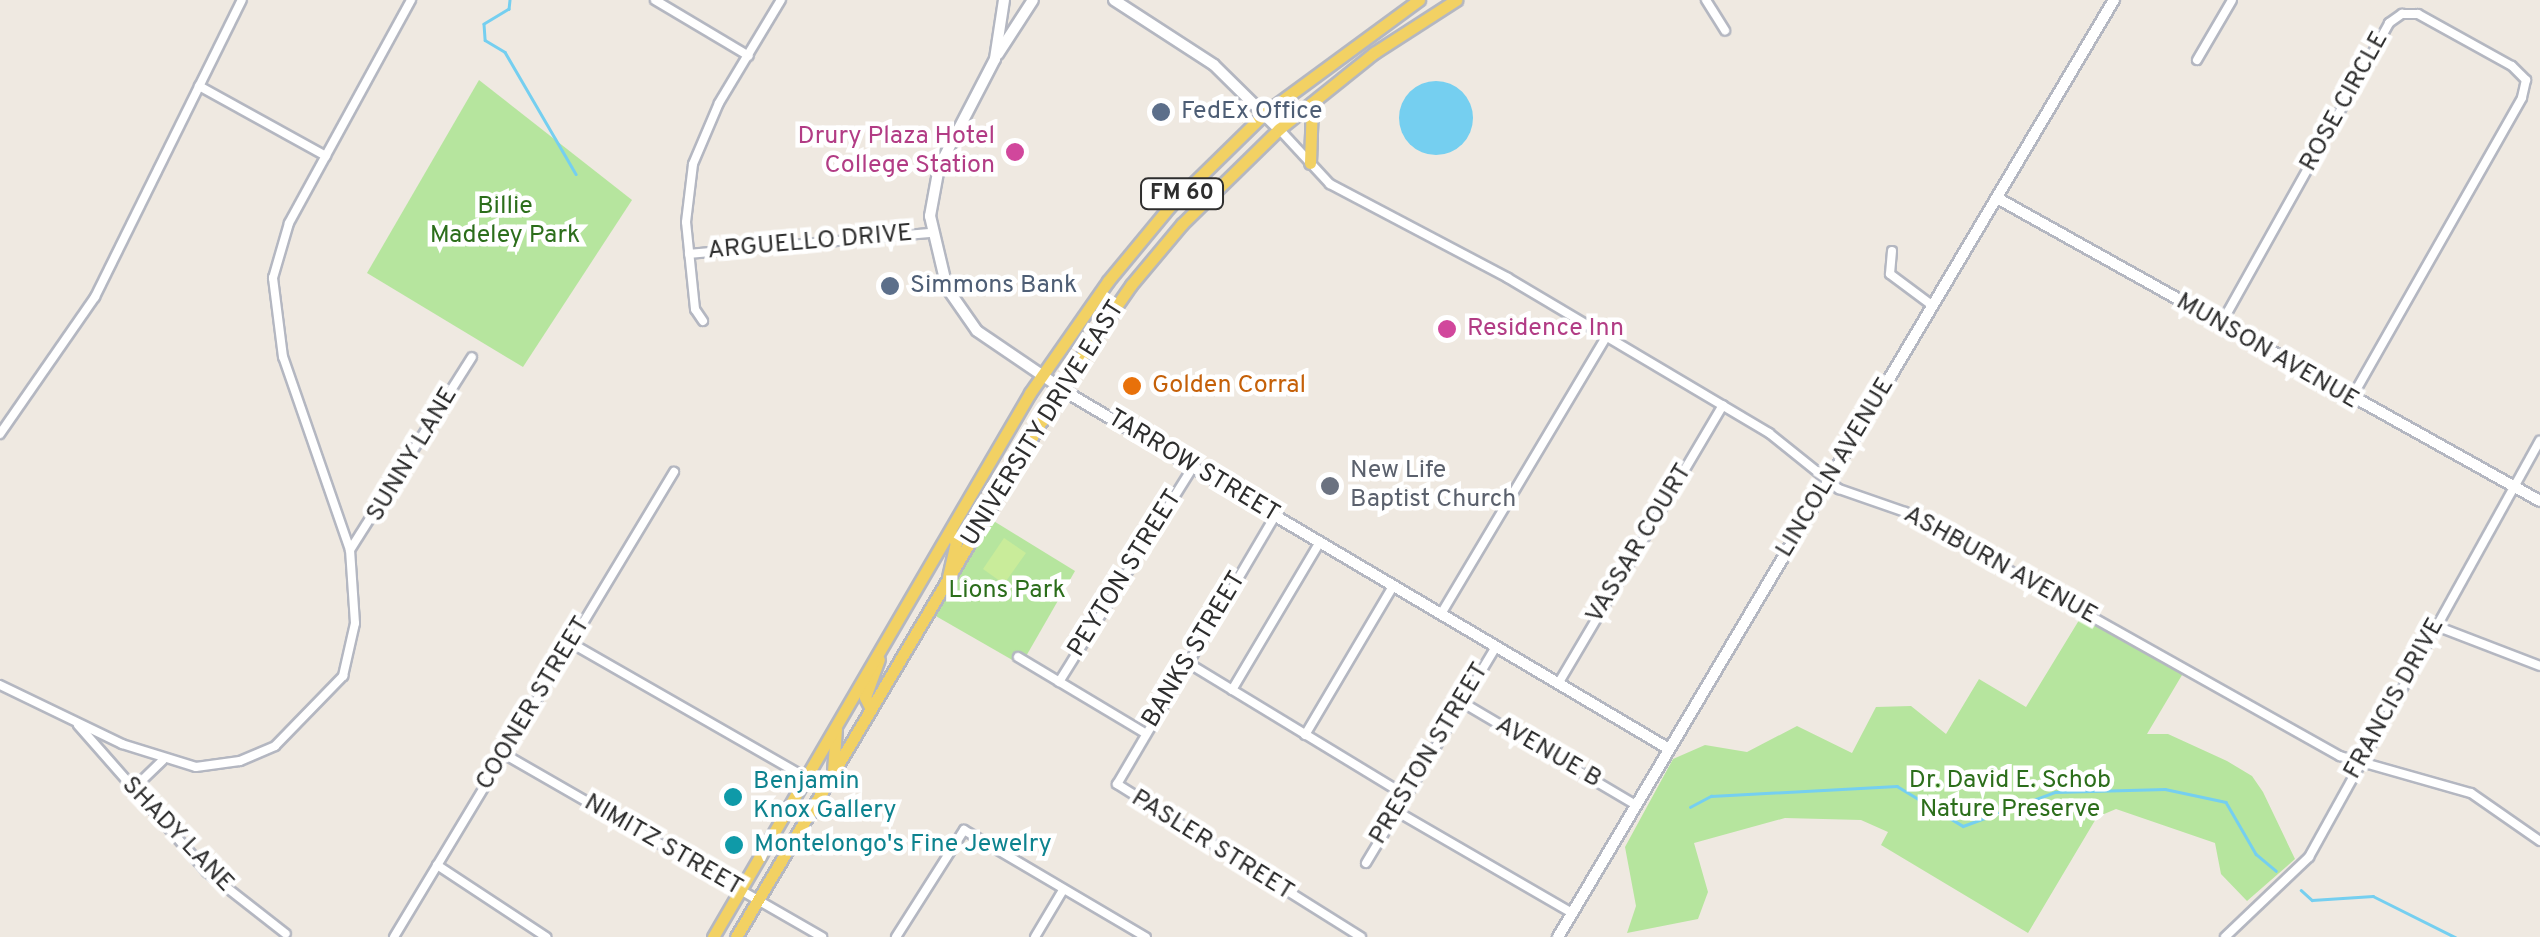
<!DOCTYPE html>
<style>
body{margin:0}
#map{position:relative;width:2540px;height:937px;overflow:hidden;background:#efe9e1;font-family:Overpass,sans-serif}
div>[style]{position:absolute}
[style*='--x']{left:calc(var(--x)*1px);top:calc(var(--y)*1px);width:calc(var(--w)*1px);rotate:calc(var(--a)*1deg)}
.green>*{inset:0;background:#b6e59e}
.pitch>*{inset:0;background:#c9ec9a}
.water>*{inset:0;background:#75cff0}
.round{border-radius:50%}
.stream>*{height:2.5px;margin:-1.25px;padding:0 1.25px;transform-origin:1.25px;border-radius:1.25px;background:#75cff0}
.roads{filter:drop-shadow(2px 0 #b4b7c1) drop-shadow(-2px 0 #b4b7c1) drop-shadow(0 2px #b4b7c1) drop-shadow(0 -2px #b4b7c1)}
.street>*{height:8px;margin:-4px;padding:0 4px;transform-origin:4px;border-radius:4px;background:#fff}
.secondary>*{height:10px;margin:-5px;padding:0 5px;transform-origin:5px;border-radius:5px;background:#fff}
.primary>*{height:11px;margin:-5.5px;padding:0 5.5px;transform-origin:5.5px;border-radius:5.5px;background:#f2d163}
.dots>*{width:28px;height:28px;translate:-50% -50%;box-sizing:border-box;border:5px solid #fff;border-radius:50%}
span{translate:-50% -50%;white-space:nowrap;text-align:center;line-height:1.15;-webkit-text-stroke:9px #fff;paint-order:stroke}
.shield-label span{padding:2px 8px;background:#fff;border:2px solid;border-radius:8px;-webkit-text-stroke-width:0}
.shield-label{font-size:22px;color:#2e2e2e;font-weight:700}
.street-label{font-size:25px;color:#2e2e2e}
.service-label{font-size:25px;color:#4e5e75}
.left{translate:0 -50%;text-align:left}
.hotel-label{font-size:25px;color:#b23c85}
.right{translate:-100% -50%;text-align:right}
.park-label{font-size:25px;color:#2c6e1b}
.food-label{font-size:25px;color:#c56008}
.worship-label{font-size:25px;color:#5b616d}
.culture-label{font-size:25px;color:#0d838f}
</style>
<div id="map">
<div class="green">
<i style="clip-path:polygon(479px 80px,632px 200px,523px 367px,367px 273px)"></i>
<i style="clip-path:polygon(992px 520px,1075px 571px,1021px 665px,934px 615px)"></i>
<i style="clip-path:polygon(2084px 612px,2185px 670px,2147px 734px,2168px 734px,2227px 761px,2252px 776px,2263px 792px,2295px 859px,2247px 901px,2221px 874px,2215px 843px,2116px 809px,2097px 817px,2028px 933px,1881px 845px,1888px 832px,1861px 820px,1785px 818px,1694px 843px,1708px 892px,1698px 919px,1627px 933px,1636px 906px,1625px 847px,1673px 759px,1705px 745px,1747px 752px,1797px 726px,1852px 753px,1876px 707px,1911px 706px,1946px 734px,1979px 679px,2026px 707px)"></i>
</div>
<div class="pitch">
<i style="clip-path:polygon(1004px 538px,1026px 553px,1004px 584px,983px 569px)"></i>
</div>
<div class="water">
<i class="round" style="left:1399px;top:81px;width:74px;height:74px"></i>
</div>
<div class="stream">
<i style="--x:510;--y:0;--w:9;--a:96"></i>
<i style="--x:509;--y:9;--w:29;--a:149"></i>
<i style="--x:484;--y:24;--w:16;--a:86"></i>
<i style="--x:485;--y:40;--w:23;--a:31"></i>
<i style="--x:505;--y:52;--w:141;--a:59.8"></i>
<i style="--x:1690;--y:807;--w:24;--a:-28"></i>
<i style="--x:1711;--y:796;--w:186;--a:-3.1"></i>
<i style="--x:1897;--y:786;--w:77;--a:31.2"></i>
<i style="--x:1963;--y:826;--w:98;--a:-20.3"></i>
<i style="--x:2055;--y:792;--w:110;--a:-1.6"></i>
<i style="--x:2165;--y:789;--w:62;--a:12"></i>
<i style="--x:2226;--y:802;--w:60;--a:60"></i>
<i style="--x:2256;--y:854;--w:26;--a:40"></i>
<i style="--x:2301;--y:890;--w:15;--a:42"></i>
<i style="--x:2312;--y:900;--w:61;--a:-3.8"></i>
<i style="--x:2373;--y:896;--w:92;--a:26.6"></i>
</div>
<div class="roads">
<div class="street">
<i style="--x:655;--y:0;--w:109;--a:30.8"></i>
<i style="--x:1706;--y:0;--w:36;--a:58"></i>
<i style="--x:2197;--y:60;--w:69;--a:-59.7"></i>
<i style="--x:199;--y:86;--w:145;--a:28.9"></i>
<i style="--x:1279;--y:129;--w:75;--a:47.2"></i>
<i style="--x:1330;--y:184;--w:201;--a:27.8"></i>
<i style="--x:1508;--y:278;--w:304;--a:30.7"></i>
<i style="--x:1769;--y:433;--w:90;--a:38.7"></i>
<i style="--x:1839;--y:489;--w:70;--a:19.2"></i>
<i style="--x:1905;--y:512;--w:499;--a:29.3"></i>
<i style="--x:2340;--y:756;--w:136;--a:15.8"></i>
<i style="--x:2471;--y:793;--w:84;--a:34.8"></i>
<i style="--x:1892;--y:251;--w:23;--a:95"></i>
<i style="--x:1890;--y:274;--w:54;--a:36.7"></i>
<i style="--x:689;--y:254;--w:243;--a:-5"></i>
<i style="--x:703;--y:321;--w:14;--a:-124"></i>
<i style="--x:695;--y:309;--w:87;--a:-95.9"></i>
<i style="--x:686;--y:222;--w:58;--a:-83.1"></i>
<i style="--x:693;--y:164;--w:66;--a:-66.9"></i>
<i style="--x:719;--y:103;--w:120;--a:-59"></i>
<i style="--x:2221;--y:324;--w:345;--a:-60.8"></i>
<i style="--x:2389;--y:23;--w:16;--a:-35"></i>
<i style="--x:2402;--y:14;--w:16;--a:0"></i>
<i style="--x:2418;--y:14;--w:107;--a:29"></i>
<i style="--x:2512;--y:66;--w:20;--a:45"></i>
<i style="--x:2526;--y:80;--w:18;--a:103"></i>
<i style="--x:2522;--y:98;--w:348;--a:119.6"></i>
<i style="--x:0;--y:434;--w:167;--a:-55.3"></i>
<i style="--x:95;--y:297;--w:331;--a:-63.7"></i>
<i style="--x:1275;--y:516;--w:311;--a:120.5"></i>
<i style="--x:1117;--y:784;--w:288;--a:32.1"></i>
<i style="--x:350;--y:550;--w:228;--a:-57.7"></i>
<i style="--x:1441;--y:614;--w:322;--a:-59.2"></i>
<i style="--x:2436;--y:626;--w:111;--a:21"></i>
<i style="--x:571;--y:643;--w:272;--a:29.8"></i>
<i style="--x:1018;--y:657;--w:148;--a:30.9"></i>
<i style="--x:1188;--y:663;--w:254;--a:31.3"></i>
<i style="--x:1059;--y:682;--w:253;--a:-58.1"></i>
<i style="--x:1558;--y:684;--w:324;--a:-59.4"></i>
<i style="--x:0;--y:685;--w:136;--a:25.8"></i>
<i style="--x:122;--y:744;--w:77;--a:17.3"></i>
<i style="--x:196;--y:767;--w:44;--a:-7.8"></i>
<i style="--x:240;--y:761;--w:38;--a:-23"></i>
<i style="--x:275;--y:746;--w:98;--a:-45.8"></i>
<i style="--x:343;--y:676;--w:54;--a:-77.2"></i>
<i style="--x:355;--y:623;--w:73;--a:-93.9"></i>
<i style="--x:350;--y:550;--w:204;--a:-109.1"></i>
<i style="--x:283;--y:357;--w:80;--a:-97.2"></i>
<i style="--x:273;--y:278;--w:57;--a:-73.8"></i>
<i style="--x:289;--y:223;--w:254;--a:-61.3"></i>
<i style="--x:1232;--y:690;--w:172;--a:-59.3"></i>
<i style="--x:1460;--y:701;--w:204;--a:30.6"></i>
<i style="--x:78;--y:725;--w:196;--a:48.7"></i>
<i style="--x:207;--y:872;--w:100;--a:38.1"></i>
<i style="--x:1305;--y:735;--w:173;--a:-59.4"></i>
<i style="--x:504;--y:754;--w:367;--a:29.9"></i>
<i style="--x:132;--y:790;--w:43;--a:-44.1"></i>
<i style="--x:1396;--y:811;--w:203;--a:30.1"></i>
<i style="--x:1366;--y:863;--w:252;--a:-59"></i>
<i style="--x:437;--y:865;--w:131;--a:33.4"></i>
<i style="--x:394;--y:937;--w:543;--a:-58.95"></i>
<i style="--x:896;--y:937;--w:127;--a:-57.6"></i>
<i style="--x:964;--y:830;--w:211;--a:30.5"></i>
<i style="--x:1035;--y:937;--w:55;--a:-59.2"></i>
<i style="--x:2225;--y:937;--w:116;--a:-43.6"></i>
<i style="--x:2309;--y:857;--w:476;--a:-61"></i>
</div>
<div class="secondary">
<i style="--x:1004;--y:0;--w:60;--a:98.7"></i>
<i style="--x:995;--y:59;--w:122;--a:117.4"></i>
<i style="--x:939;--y:167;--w:50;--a:100.4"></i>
<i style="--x:930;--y:216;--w:74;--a:76.7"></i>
<i style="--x:947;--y:288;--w:52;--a:55.1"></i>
<i style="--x:977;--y:331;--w:114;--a:34.2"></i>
<i style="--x:1071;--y:395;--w:695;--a:30.62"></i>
<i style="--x:1114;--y:0;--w:119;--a:33"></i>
<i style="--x:1214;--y:65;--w:91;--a:44.6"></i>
<i style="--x:998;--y:54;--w:64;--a:-57.1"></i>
<i style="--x:1997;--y:198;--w:622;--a:29.16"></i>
<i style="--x:1558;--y:937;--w:1090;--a:-59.32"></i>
</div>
<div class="primary">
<i style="--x:1310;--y:163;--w:60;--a:-88.1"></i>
<i style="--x:948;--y:577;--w:35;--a:-77"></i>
<i style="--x:956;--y:543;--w:11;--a:-117"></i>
<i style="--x:871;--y:709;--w:13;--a:-117"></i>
<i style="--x:865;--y:697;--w:40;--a:-69.8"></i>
<i style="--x:833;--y:772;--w:44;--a:-86.1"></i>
<i style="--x:713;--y:937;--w:630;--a:-59.77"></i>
<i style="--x:1030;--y:393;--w:136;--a:-55.1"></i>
<i style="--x:1108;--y:281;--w:97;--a:-50.4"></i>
<i style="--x:1170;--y:206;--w:133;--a:-44.4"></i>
<i style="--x:1265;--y:113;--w:191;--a:-36.3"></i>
<i style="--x:736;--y:937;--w:655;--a:-59.37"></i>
<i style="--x:1070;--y:373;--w:107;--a:-55.3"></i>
<i style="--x:1131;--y:285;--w:80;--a:-50.1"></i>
<i style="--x:1182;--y:224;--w:136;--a:-44.4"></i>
<i style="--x:1279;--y:129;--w:122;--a:-38.7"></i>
<i style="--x:1374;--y:53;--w:98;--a:-32.9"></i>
</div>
</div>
<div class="dots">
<i style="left:1161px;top:112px;background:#5c6f8a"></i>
<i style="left:1015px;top:152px;background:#d1479c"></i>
<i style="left:890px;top:286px;background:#5c6f8a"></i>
<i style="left:1447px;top:329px;background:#d1479c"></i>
<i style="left:1132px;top:386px;background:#e8710a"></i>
<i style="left:1330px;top:486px;background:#6b7280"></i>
<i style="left:733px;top:797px;background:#0f9aa8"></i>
<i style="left:734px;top:845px;background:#0f9aa8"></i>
</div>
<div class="shield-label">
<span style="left:1182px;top:194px">FM 60</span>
</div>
<div class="street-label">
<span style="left:2345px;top:102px;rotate:-61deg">ROSE CIRCLE</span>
<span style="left:810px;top:243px;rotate:-5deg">ARGUELLO DRIVE</span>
<span style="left:2267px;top:352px;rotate:30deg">MUNSON AVENUE</span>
<span style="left:1044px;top:424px;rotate:-58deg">UNIVERSITY DRIVE EAST</span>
<span style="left:413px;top:455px;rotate:-59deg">SUNNY LANE</span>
<span style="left:1193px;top:467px;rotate:31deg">TARROW STREET</span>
<span style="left:1836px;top:468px;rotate:-59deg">LINCOLN AVENUE</span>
<span style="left:1640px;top:544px;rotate:-59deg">VASSAR COURT</span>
<span style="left:2000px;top:566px;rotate:29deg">ASHBURN AVENUE</span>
<span style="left:1126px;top:574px;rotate:-58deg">PEYTON STREET</span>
<span style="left:1195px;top:650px;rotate:-59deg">BANKS STREET</span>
<span style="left:2395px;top:699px;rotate:-61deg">FRANCIS DRIVE</span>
<span style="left:534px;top:704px;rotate:-59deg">COONER STREET</span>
<span style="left:1548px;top:753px;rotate:30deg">AVENUE B</span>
<span style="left:1430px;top:754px;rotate:-59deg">PRESTON STREET</span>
<span style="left:177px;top:835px;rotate:46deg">SHADY LANE</span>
<span style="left:663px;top:846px;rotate:30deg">NIMITZ STREET</span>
<span style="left:1212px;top:846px;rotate:32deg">PASLER STREET</span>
</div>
<div class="service-label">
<span class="left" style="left:1181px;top:112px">FedEx Office</span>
<span class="left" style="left:910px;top:286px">Simmons Bank</span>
</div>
<div class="hotel-label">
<span class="right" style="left:995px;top:152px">Drury Plaza Hotel<br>College Station</span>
<span class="left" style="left:1467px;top:329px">Residence Inn</span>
</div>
<div class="park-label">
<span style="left:505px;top:222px">Billie<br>Madeley Park</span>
<span style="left:1007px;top:591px">Lions Park</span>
<span style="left:2010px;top:796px">Dr. David E. Schob<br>Nature Preserve</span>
</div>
<div class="food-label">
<span class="left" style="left:1152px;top:386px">Golden Corral</span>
</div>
<div class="worship-label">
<span class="left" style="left:1350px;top:486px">New Life<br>Baptist Church</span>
</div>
<div class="culture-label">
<span class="left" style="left:753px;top:797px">Benjamin<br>Knox Gallery</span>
<span class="left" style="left:754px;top:845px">Montelongo's Fine Jewelry</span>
</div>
</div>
